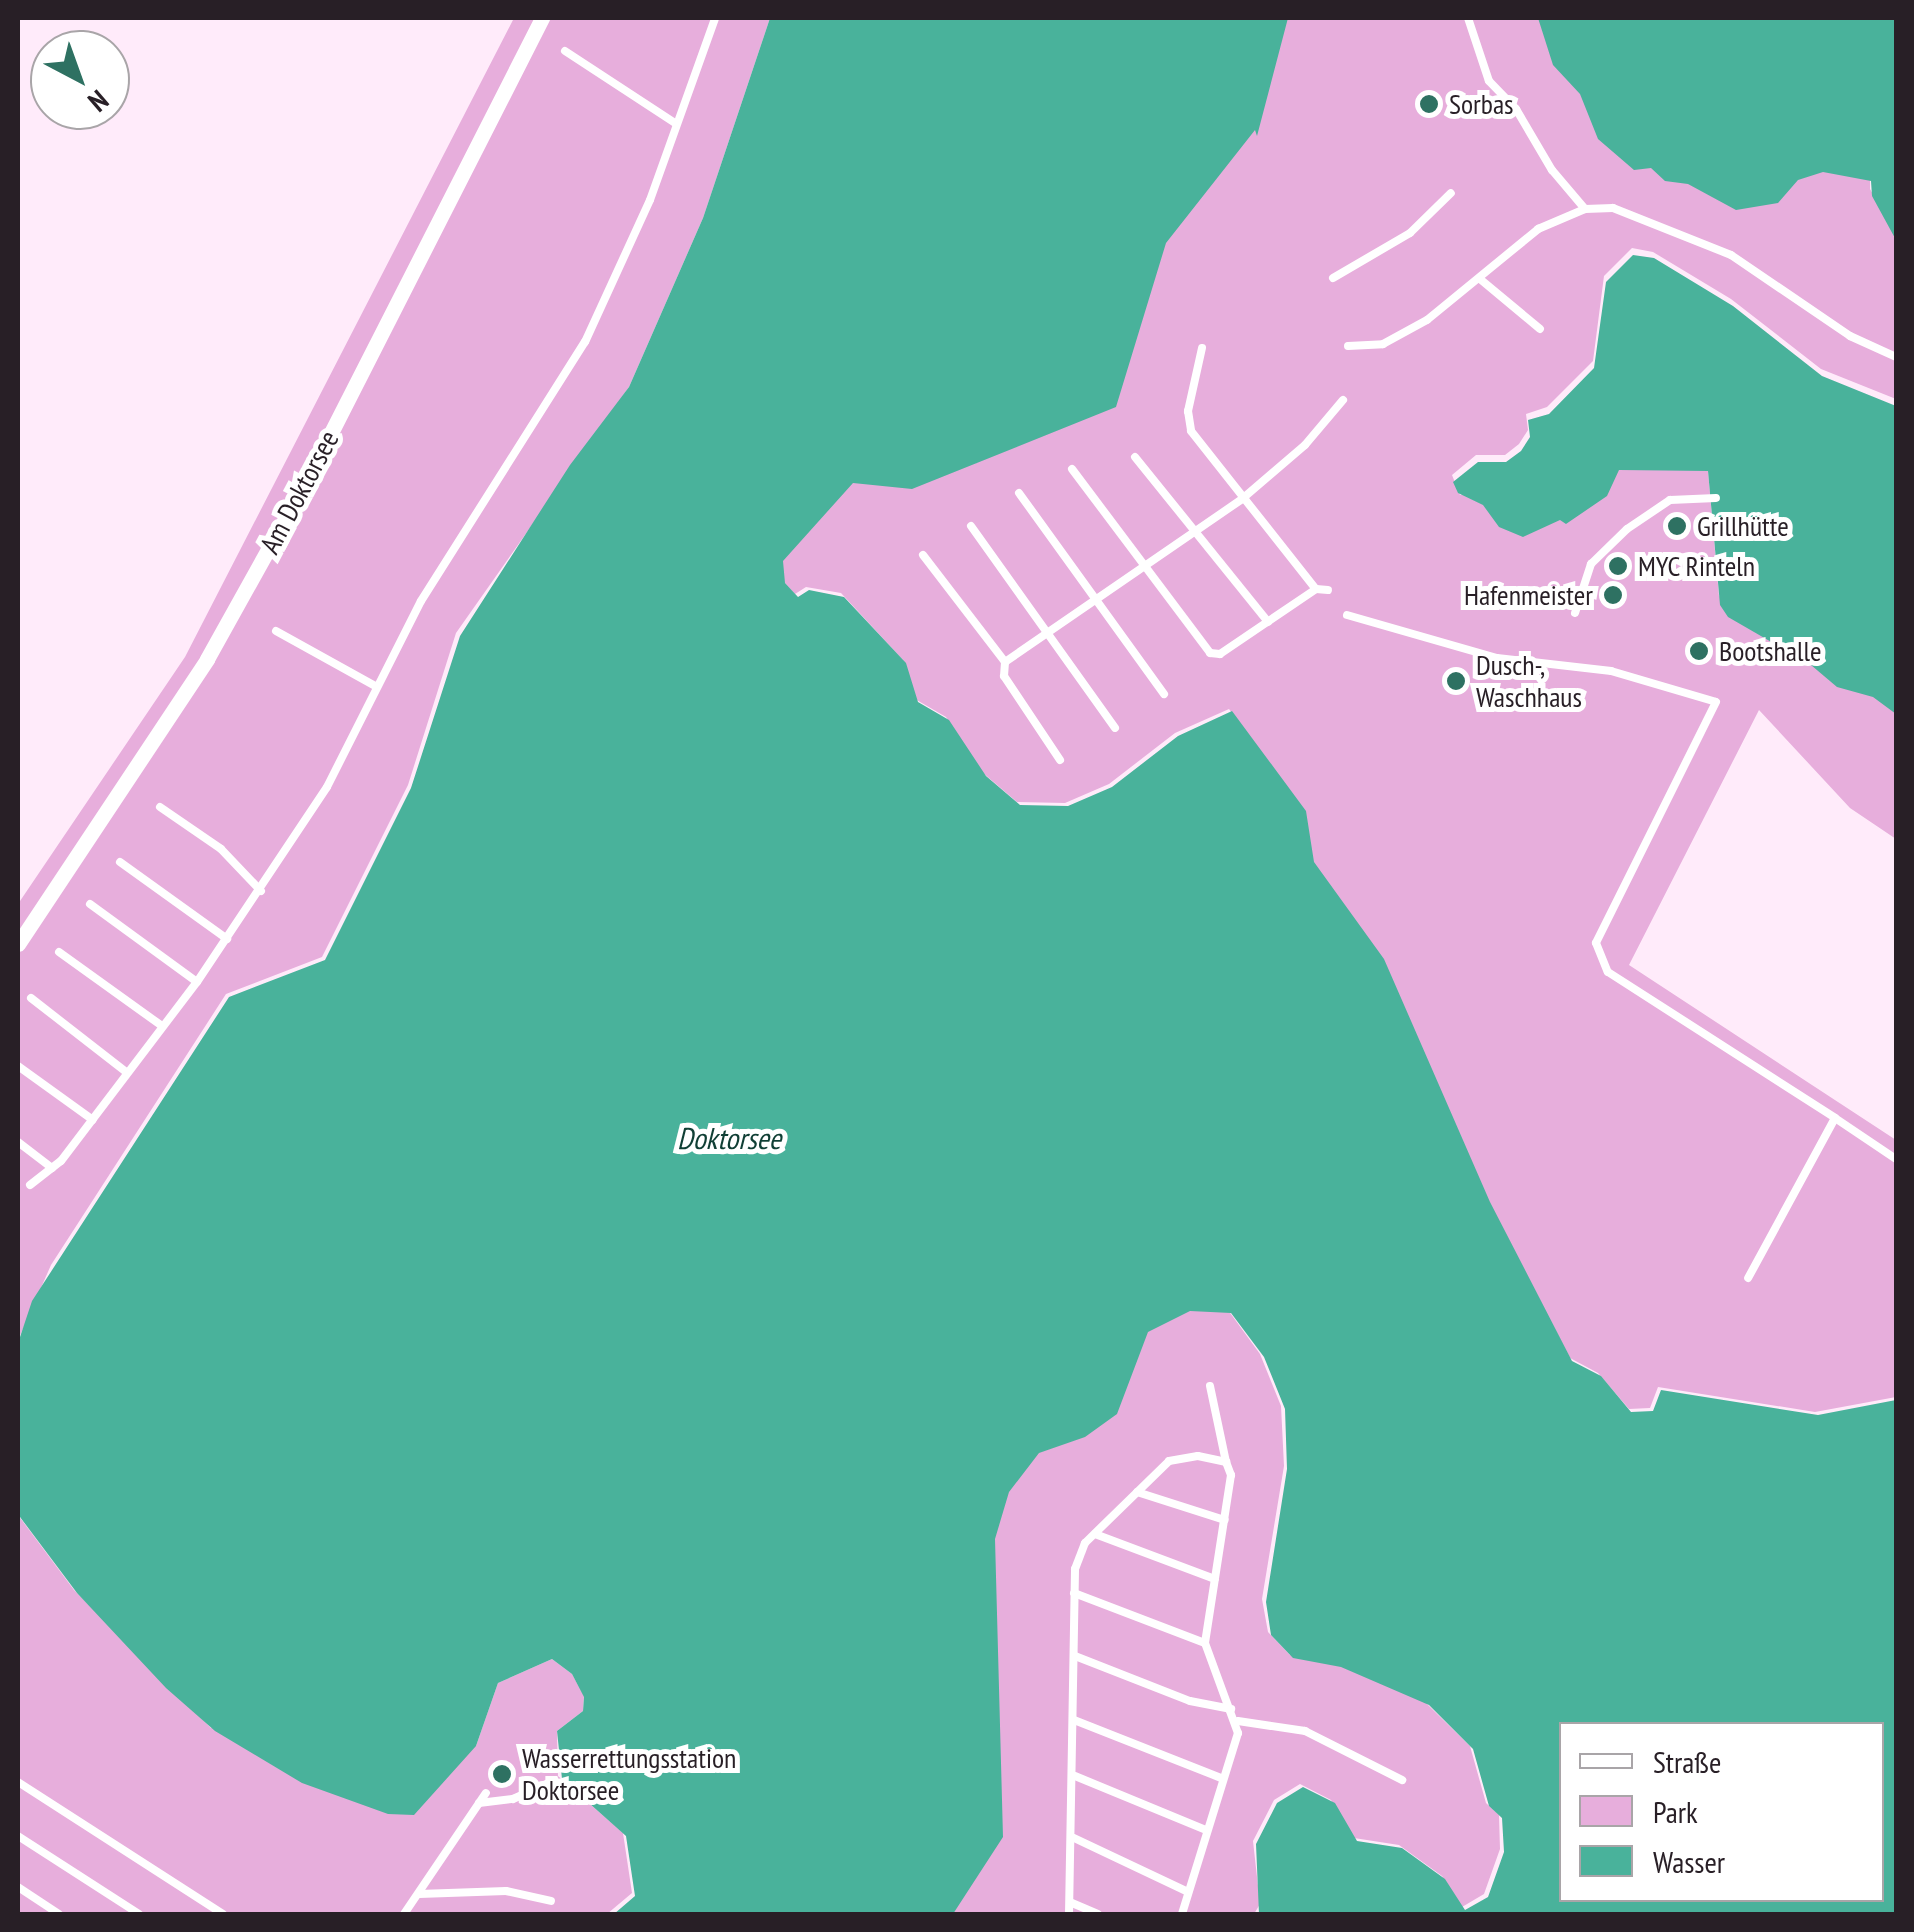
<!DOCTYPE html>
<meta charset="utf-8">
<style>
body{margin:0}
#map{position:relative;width:1914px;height:1932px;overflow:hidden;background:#ffebfa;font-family:"PT Sans Narrow",sans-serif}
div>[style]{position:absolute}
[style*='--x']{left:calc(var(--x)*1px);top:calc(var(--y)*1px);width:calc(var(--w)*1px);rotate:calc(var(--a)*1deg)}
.green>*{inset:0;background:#e7aedc}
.water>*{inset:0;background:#49b29b}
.service>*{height:8px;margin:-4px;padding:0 4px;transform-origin:4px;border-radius:4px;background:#fff}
.minor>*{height:15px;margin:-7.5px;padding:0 7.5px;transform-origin:7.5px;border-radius:7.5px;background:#fff}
.dots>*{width:28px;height:28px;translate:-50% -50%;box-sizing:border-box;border:5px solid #fff;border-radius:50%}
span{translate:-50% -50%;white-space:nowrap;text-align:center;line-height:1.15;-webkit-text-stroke:10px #fff;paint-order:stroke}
.poi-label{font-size:28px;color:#281f26}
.left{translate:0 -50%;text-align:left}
.right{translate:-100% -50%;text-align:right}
.street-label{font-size:28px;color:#281f26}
.water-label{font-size:30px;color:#103f35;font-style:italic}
.frame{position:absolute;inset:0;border:20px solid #281f26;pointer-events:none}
.legend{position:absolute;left:1559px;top:1722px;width:325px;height:180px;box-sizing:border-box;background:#fff;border:2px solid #a9a5a8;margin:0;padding:12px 18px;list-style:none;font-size:30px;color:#281f26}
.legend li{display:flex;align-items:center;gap:20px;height:50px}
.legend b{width:50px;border:2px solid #a9a5a8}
.north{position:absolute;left:30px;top:30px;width:100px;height:100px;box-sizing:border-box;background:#fff;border:2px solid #a9a5a8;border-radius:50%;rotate:139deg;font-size:28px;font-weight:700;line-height:40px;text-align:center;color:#281f26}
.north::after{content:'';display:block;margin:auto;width:35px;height:45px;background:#2e7162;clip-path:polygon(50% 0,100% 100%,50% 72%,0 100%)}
</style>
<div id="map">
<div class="green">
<i style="clip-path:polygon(514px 18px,770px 18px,703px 218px,629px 387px,456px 633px,408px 785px,322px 957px,226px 994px,51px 1265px,18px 1340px,18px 904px,185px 657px)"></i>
<i style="clip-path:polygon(1284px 18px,1538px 18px,1781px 184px,1821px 166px,1870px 174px,1870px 189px,1896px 235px,1896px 399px,1821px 369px,1731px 299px,1653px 252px,1632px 248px,1604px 276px,1593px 361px,1547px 407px,1526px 414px,1528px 430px,1519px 444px,1505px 455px,1476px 455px,1452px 475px,1460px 495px,1618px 463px,1660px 461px,1708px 471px,1719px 596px,1896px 708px,1896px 839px,1850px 808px,1759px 710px,1629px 965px,1896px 1140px,1896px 1397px,1815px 1412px,1658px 1387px,1650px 1408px,1629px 1409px,1598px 1373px,1570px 1358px,1311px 859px,1303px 808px,1229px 709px,1175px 733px,1109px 784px,1065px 803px,1017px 802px,983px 773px,946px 717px,915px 699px,903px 660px,841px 593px,806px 587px,795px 594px,782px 580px,780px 558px,850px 480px,1163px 240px)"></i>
<i style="clip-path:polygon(1187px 1308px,1228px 1310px,1260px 1354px,1281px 1406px,1284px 1466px,1262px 1599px,1268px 1632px,1290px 1655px,1338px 1665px,1425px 1702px,1470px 1746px,1486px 1803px,1499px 1815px,1500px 1849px,1484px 1894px,1462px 1907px,1442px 1876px,1399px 1845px,1354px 1838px,1331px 1800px,1300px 1784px,1274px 1800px,1253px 1841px,1260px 1904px,1254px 1914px,949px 1914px,992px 1536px,1006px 1489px,1145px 1329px)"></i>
<i style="clip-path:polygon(18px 1515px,74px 1590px,211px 1728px,476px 1746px,498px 1683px,552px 1659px,572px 1674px,584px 1696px,583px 1711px,557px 1731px,558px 1776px,623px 1833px,632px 1893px,607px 1914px,18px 1914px)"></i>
</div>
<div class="water">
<i style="clip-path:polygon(evenodd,770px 18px,1288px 18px,1257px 136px,1255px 130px,1166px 243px,1116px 407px,912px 489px,853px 483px,783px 561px,785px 583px,798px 597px,809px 590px,844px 597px,906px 663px,918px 702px,949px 720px,986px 776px,1020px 805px,1068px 806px,1112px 787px,1178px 736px,1232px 711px,1306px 811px,1314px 862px,1384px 959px,1490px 1202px,1572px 1361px,1601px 1376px,1631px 1412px,1653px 1411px,1661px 1390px,1818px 1415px,1896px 1400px,1896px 1914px,1259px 1914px,1256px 1844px,1277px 1803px,1303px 1787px,1335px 1803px,1357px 1841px,1402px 1848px,1445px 1879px,1465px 1910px,1488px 1897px,1504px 1852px,1502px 1818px,1489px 1806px,1473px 1749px,1429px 1705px,1341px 1667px,1293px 1658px,1271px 1635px,1266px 1602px,1287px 1469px,1285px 1409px,1264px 1357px,1231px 1313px,1190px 1311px,1148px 1332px,1117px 1414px,1085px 1437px,1039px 1453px,1009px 1492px,995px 1539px,1003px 1837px,953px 1914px,614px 1914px,635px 1896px,626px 1836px,562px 1779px,557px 1731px,583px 1711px,584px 1697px,572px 1674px,552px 1659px,498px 1683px,476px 1746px,414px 1815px,388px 1814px,302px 1783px,215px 1731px,166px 1688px,77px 1593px,20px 1517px,18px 1343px,32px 1301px,229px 997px,325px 960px,411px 788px,460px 636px,570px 465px,629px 387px,703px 218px,770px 18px,1562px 1724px,1882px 1724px,1882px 1900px,1562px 1900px,1562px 1724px)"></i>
<i style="clip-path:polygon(1538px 18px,1896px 18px,1896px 240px,1872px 196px,1871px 181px,1823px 172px,1798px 180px,1778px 203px,1736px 210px,1688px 184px,1665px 181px,1651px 168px,1634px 170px,1598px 139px,1580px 94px,1553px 65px)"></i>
<i style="clip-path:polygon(1633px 255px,1654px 258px,1733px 306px,1822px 376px,1896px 406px,1896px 714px,1873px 697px,1837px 687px,1811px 665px,1728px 617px,1720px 605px,1708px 471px,1619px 470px,1607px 496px,1566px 524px,1560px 520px,1523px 537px,1499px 527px,1483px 505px,1458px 493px,1453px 482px,1478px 462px,1506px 462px,1521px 451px,1530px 437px,1528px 420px,1549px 414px,1594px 368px,1606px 282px)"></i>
</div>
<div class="service">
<i style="--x:1468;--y:18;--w:66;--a:71.6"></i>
<i style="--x:1489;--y:81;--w:39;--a:46"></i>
<i style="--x:1516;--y:109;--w:71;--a:59.5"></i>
<i style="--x:1552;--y:170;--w:51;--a:49.8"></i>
<i style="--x:565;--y:51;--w:131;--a:33.2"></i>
<i style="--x:1333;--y:278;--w:89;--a:-30.3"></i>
<i style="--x:1410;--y:233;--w:57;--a:-44.3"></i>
<i style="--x:1480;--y:279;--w:78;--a:39.8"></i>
<i style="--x:1348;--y:346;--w:35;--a:-3"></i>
<i style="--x:1383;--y:344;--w:50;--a:-28.6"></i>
<i style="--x:1427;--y:320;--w:144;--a:-39.3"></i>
<i style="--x:1538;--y:229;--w:51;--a:-23.1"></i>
<i style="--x:1585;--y:209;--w:28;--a:-2"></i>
<i style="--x:1613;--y:208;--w:127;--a:21.7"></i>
<i style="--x:1731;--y:255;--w:144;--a:34.2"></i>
<i style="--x:1850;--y:336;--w:51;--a:24.5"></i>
<i style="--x:1202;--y:348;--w:65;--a:102.5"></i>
<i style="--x:1188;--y:411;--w:20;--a:81"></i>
<i style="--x:1191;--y:431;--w:201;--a:51.7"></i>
<i style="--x:1316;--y:589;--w:12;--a:5"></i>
<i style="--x:1135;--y:457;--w:212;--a:51.1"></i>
<i style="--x:1072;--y:469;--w:230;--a:53.1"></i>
<i style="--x:1210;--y:653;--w:10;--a:6"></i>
<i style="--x:1220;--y:654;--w:116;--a:-34.1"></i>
<i style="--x:1019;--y:493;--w:248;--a:54.2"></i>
<i style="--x:971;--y:526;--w:248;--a:54.5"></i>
<i style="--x:923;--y:555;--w:135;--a:52.5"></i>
<i style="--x:1005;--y:662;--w:14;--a:94"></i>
<i style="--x:1004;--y:676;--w:101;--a:56.3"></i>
<i style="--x:1575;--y:613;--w:52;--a:-71.9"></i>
<i style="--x:1591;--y:564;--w:50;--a:-44.2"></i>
<i style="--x:1627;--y:529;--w:52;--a:-34"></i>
<i style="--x:1670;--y:500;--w:46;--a:-2.5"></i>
<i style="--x:1347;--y:615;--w:156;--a:16"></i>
<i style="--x:1497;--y:658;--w:115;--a:6.5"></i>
<i style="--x:1611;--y:671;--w:109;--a:16.4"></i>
<i style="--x:1716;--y:702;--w:269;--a:116.5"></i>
<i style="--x:1596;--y:943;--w:31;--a:68"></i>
<i style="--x:1608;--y:972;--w:270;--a:32.7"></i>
<i style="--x:1835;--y:1118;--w:182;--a:118.5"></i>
<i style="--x:276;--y:631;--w:115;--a:29"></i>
<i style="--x:1005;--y:662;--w:288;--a:-34.5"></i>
<i style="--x:1242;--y:499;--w:83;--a:-40.6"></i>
<i style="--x:1305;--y:445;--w:59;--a:-49.8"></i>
<i style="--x:160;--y:807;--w:74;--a:34.5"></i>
<i style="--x:221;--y:849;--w:58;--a:46.4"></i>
<i style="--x:120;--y:862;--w:132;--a:35.7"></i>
<i style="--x:90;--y:904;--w:132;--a:36.1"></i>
<i style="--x:59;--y:952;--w:127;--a:35.7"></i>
<i style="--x:31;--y:998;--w:120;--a:37.9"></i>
<i style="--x:18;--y:1066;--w:92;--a:35.8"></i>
<i style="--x:1835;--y:1118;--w:73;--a:33.9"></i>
<i style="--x:18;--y:1142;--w:43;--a:37.4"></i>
<i style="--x:30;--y:1185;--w:39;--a:-38"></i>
<i style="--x:61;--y:1161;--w:225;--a:-52.8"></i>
<i style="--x:197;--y:982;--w:234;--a:-56.3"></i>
<i style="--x:327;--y:787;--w:208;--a:-63.2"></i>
<i style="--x:421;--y:601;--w:307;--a:-57.7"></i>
<i style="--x:585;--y:342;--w:156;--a:-65.4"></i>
<i style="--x:650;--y:200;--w:193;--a:-70.3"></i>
<i style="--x:1210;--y:1386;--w:78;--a:78.1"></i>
<i style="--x:1137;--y:1492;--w:92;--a:17.7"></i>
<i style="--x:1095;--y:1534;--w:128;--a:20.6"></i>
<i style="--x:1074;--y:1593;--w:140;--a:20.9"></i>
<i style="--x:1075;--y:1656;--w:123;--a:21.4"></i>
<i style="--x:1190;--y:1701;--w:42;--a:11"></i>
<i style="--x:1074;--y:1720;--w:158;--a:21.5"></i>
<i style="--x:1238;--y:1721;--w:68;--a:8.5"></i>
<i style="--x:1305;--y:1731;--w:109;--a:26.8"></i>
<i style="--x:1075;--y:1776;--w:142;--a:22.4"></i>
<i style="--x:18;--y:1782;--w:244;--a:32.8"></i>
<i style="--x:479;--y:1803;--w:34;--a:-7"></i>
<i style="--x:513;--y:1799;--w:46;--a:-24.3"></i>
<i style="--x:18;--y:1836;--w:144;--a:32.8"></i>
<i style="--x:1074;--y:1838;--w:126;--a:25.3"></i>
<i style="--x:18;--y:1887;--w:49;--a:33.4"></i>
<i style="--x:419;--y:1894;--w:87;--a:-2"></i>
<i style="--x:506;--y:1891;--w:46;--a:12.5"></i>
<i style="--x:1072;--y:1903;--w:28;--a:23"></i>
<i style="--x:404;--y:1914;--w:146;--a:-55.9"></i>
<i style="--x:1069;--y:1914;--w:345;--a:-89"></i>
<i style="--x:1075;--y:1569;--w:28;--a:-69"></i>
<i style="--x:1085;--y:1543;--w:117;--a:-44.3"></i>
<i style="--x:1169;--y:1461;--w:29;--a:-10"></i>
<i style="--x:1198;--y:1456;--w:29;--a:12"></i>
<i style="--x:1226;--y:1462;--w:14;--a:69"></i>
<i style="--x:1231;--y:1475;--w:170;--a:98.8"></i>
<i style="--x:1205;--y:1643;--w:96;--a:69.9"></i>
<i style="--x:1238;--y:1733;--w:189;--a:107.2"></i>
</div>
<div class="minor">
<i style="--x:18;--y:944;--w:342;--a:-56.4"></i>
<i style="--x:207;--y:659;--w:212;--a:-60.9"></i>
<i style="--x:310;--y:474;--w:512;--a:-63.03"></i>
</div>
<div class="dots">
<i style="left:1429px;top:104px;background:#2e7162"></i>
<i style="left:1677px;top:526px;background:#2e7162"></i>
<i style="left:1618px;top:566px;background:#2e7162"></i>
<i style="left:1613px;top:595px;background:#2e7162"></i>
<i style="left:1699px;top:651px;background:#2e7162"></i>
<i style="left:1456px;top:681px;background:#2e7162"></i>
<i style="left:502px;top:1774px;background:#2e7162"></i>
</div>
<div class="poi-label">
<span class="left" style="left:1449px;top:104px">Sorbas</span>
<span class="left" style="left:1697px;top:526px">Grillhütte</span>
<span class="left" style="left:1638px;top:566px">MYC Rinteln</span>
<span class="right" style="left:1593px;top:595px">Hafenmeister</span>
<span class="left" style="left:1719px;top:651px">Bootshalle</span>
<span class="left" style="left:1476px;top:681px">Dusch-,<br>Waschhaus</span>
<span class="left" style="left:522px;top:1774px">Wasserrettungsstation<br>Doktorsee</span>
</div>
<div class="street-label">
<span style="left:299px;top:492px;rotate:-62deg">Am Doktorsee</span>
</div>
<div class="water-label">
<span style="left:729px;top:1138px">Doktorsee</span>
</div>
<div class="frame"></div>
<ul class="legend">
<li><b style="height:12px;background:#fff"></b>Straße</li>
<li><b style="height:28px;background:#e7aedc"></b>Park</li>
<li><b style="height:28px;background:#49b29b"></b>Wasser</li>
</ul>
<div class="north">N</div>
</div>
